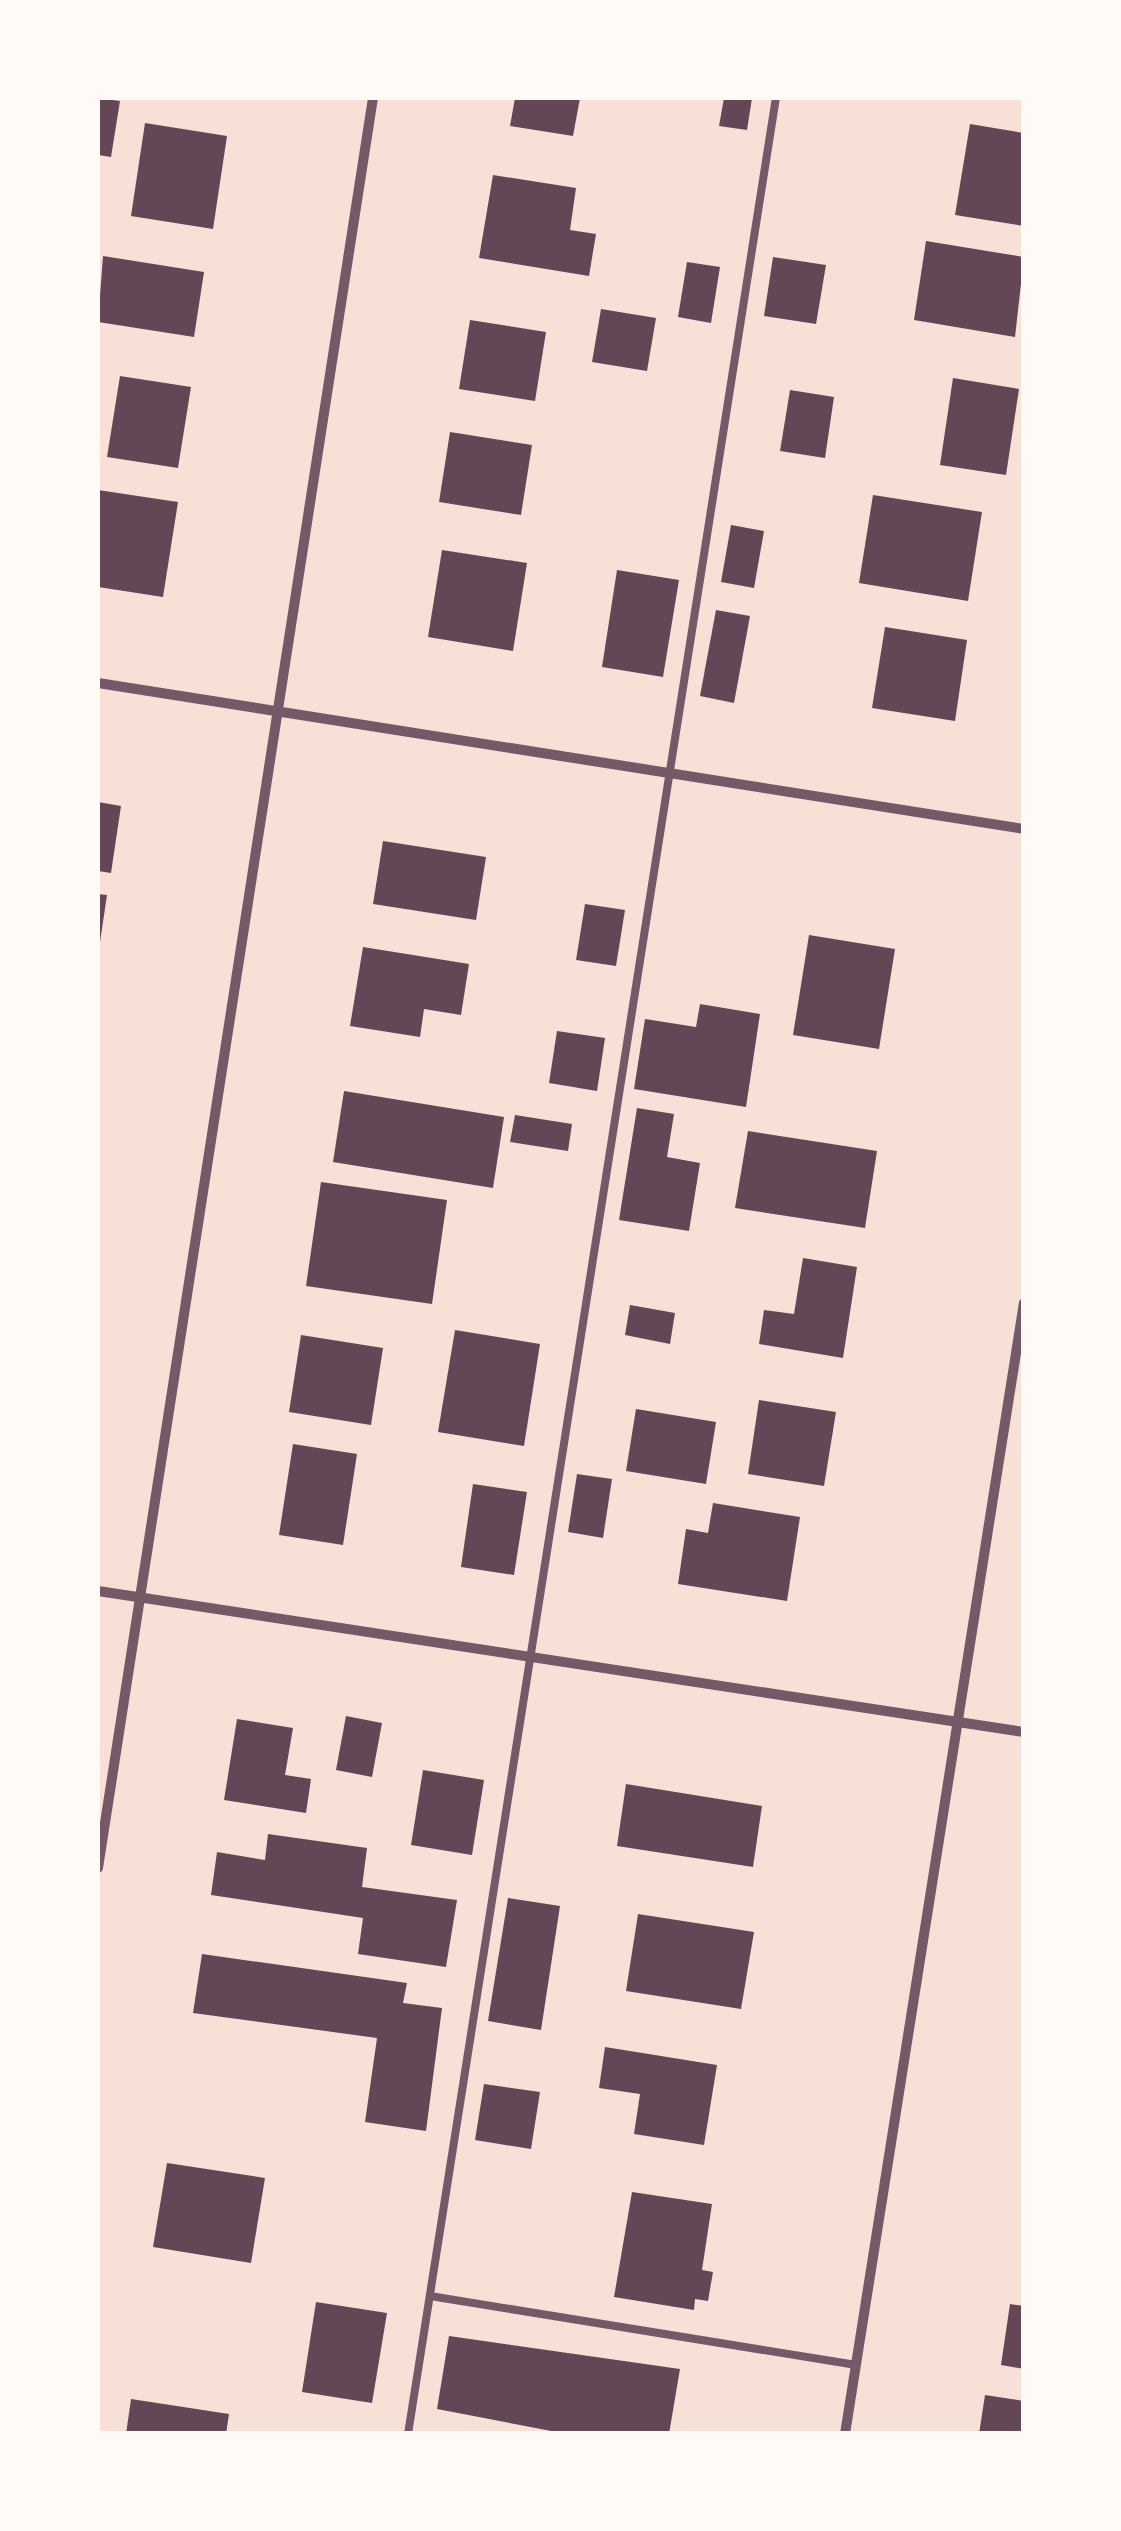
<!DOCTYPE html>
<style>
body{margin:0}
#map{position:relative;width:1121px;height:2531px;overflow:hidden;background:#f7e1d7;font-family:"Playfair Display",serif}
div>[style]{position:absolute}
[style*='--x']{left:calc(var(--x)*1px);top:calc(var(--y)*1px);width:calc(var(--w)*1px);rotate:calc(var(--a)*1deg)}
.building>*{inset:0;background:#644757}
.service>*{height:8px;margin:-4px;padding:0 4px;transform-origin:4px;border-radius:4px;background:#755966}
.minor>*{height:10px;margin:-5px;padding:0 5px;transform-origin:5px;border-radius:5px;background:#755966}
span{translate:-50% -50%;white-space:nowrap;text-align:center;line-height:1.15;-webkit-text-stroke:9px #fffaf5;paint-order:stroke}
.frame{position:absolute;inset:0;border:100px solid #fffaf5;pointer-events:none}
</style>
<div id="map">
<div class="building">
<i style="clip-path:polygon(98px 98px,120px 101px,111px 157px,98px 155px)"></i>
<i style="clip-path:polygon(515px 98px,580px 98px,573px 136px,510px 126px)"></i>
<i style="clip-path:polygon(724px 98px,752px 98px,747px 130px,719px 126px)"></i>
<i style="clip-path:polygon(145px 123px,227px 136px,213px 229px,131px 216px)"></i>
<i style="clip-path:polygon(970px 124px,1024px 133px,1024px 226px,955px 215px)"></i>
<i style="clip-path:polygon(493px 175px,576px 188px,570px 230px,596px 234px,589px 276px,479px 258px)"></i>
<i style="clip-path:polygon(926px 241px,1024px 257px,1015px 337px,914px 320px)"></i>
<i style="clip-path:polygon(103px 256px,204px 272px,194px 337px,98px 322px)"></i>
<i style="clip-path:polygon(773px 257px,826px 265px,816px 324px,764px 316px)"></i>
<i style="clip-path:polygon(687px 262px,720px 267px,711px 323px,678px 317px)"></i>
<i style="clip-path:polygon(601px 309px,656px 318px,647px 371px,592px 362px)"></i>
<i style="clip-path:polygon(470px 320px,546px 332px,535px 401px,459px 389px)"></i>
<i style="clip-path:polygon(120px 376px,191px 387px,178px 468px,107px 457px)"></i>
<i style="clip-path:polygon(953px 378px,1019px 389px,1006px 475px,940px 465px)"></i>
<i style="clip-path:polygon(790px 390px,834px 397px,825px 458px,780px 451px)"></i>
<i style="clip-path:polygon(450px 432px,532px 445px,521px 515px,439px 502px)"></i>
<i style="clip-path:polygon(98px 490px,178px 502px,163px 597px,98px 587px)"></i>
<i style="clip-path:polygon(873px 495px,982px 512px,968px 601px,859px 583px)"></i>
<i style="clip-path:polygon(731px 525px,764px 531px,754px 588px,721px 582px)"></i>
<i style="clip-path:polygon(442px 550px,527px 563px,513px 651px,428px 637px)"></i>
<i style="clip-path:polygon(617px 570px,679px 580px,663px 677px,602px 667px)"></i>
<i style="clip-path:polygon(716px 610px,750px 616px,734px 703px,700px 696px)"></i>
<i style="clip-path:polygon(885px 627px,967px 640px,955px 721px,872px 708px)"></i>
<i style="clip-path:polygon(98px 802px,121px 806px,111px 873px,98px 871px)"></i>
<i style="clip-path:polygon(383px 841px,486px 857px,476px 920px,373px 904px)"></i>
<i style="clip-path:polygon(98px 894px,107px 895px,100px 942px,98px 942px)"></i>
<i style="clip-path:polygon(585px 904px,625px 910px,616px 966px,576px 960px)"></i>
<i style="clip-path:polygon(809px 935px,895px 949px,879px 1049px,793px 1035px)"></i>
<i style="clip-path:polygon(363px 947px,469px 964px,461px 1015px,424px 1009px,420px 1037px,350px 1026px)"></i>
<i style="clip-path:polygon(700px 1004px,760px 1014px,746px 1107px,634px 1089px,645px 1019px,696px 1027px)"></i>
<i style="clip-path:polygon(557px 1031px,605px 1038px,597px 1091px,549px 1083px)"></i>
<i style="clip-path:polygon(344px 1091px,504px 1117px,493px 1188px,333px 1162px)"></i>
<i style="clip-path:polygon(637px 1108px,674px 1114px,667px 1157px,700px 1163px,689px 1231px,619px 1220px)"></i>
<i style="clip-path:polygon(515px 1115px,572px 1124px,568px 1151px,510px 1142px)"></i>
<i style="clip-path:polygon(748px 1131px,877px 1151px,865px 1228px,735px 1208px)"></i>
<i style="clip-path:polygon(321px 1182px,447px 1200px,432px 1304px,306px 1286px)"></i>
<i style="clip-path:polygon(803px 1258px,857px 1267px,843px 1358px,759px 1344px,764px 1310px,794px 1314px)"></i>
<i style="clip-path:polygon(630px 1305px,675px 1313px,670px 1344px,625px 1335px)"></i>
<i style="clip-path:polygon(455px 1330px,540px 1344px,524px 1446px,438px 1432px)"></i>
<i style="clip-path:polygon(301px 1335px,383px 1348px,371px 1425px,289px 1412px)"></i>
<i style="clip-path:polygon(759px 1400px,836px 1412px,824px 1486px,748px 1474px)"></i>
<i style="clip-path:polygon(636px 1409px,716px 1422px,706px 1484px,626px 1471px)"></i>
<i style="clip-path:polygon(293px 1444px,357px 1454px,343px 1545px,279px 1535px)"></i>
<i style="clip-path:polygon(577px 1474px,612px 1479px,603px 1538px,568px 1532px)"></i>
<i style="clip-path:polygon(473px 1484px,527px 1492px,514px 1575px,461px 1567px)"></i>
<i style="clip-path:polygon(713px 1503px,800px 1517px,787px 1601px,678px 1584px,686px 1529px,708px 1533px)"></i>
<i style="clip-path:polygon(346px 1716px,382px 1723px,372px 1777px,336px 1770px)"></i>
<i style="clip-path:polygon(237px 1719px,293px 1728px,285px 1775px,311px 1779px,306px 1813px,224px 1800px)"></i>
<i style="clip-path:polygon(423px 1770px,484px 1780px,472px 1855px,411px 1845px)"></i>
<i style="clip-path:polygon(626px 1784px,762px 1806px,753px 1867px,617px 1846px)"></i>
<i style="clip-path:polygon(268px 1834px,367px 1848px,362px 1887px,457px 1900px,446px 1967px,358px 1954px,363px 1918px,211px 1895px,217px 1852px,265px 1860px)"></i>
<i style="clip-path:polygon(508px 1898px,560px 1906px,541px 2030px,488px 2021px)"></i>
<i style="clip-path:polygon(638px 1914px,754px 1932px,741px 2009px,626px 1991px)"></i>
<i style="clip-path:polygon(202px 1954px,407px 1983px,403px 2003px,442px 2008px,426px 2131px,365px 2122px,377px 2038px,193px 2013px)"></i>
<i style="clip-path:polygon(605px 2047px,717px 2065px,704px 2145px,634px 2134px,640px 2094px,599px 2088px)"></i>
<i style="clip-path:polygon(484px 2084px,540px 2092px,531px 2149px,475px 2140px)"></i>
<i style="clip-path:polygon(167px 2163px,265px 2178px,251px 2263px,153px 2247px)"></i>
<i style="clip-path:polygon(632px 2192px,712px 2204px,702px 2270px,713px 2272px,708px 2301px,695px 2299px,694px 2310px,614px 2297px)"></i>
<i style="clip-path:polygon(316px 2302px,387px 2313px,372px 2403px,302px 2392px)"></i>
<i style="clip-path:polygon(1010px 2304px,1024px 2306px,1024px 2369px,1001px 2365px)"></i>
<i style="clip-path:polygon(449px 2336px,680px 2369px,669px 2434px,567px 2434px,437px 2409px)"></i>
<i style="clip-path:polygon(985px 2395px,1024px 2401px,1024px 2434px,979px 2434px)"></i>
<i style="clip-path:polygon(131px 2399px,229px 2414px,226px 2434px,126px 2434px)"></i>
</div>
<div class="service">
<i style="--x:430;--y:2296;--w:432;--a:9.2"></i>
<i style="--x:408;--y:2434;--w:2365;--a:-81.05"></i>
</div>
<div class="minor">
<i style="--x:98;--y:683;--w:937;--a:8.96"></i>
<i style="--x:98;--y:1591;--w:937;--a:8.66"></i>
<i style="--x:98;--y:1868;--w:1791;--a:-81.17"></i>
<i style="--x:845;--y:2434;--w:1145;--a:-81.01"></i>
</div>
<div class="frame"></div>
</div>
